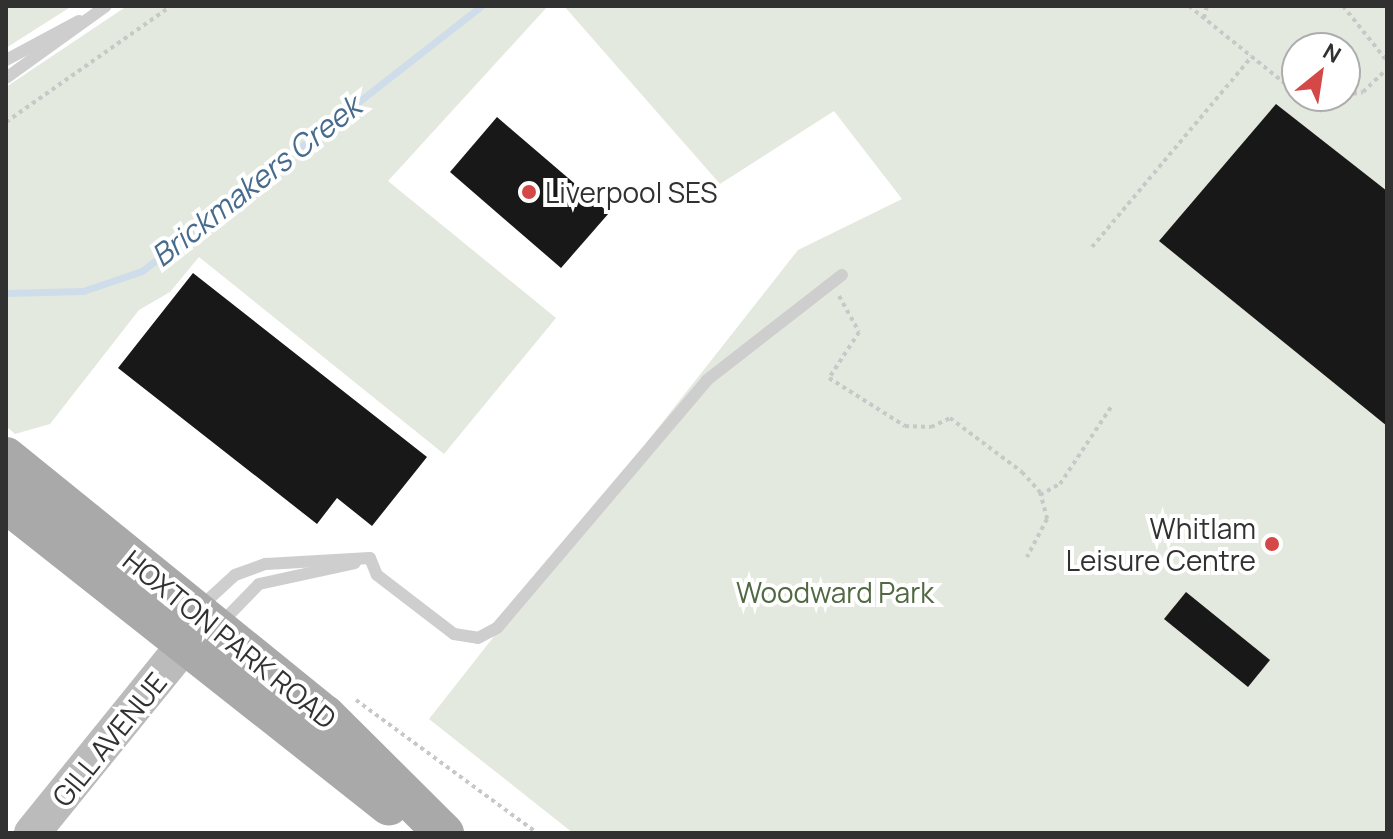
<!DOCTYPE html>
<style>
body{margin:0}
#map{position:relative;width:1393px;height:839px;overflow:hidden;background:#fff;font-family:Manrope,sans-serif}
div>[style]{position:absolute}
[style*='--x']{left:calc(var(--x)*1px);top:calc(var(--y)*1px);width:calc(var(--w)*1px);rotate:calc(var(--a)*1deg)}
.green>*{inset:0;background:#e3e9de}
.stream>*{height:7px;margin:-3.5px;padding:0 3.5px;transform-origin:3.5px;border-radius:3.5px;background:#cfddea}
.building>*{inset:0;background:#181818}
.path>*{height:4px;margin-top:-2px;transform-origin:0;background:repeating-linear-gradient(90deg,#c8c8c8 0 4px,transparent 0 8px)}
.lane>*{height:12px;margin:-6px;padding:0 6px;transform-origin:6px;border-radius:6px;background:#cecece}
.secondary>*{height:36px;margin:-18px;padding:0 18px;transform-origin:18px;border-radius:18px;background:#bbb}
.primary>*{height:40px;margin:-20px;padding:0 20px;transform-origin:20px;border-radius:20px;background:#a9a9a9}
.dots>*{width:22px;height:22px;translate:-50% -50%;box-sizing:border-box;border:4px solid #fff;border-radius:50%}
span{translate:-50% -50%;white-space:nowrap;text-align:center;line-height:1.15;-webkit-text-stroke:8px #fff;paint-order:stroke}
.poi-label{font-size:28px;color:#313131}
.left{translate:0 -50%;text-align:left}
.right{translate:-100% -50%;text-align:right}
.park-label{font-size:28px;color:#516942}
.street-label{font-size:28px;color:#313131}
.water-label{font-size:30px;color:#466b8c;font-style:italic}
.frame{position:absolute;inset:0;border:8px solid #313131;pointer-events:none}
.north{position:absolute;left:1281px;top:32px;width:80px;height:80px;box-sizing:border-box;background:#fff;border:2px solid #adadad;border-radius:50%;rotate:30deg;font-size:22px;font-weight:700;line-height:32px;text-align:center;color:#313131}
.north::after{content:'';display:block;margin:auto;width:28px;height:36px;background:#d44947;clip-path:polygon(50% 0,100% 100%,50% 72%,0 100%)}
</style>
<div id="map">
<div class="green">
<i style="clip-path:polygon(6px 6px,72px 6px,6px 48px)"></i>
<i style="clip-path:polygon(127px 6px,548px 6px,388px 181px,556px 318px,444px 454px,199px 257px,170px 292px,139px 310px,50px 424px,15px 434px,6px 426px,6px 87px)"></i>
<i style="clip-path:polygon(evenodd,564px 6px,1387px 6px,1387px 833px,573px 833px,429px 719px,798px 250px,902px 199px,834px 111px,720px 184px,564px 6px,1297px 48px,1345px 48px,1345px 96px,1297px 96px,1297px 48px)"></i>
</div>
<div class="stream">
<i style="--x:6;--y:293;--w:77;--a:-1.5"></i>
<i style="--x:83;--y:291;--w:62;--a:-18.7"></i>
<i style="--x:142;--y:271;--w:430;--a:-38"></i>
</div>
<div class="building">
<i style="clip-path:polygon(1276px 104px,1387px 191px,1387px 426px,1159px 241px)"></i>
<i style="clip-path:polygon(497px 117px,609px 213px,561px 268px,450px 172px)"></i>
<i style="clip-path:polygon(193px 273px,427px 457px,372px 526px,337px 498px,317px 524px,118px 368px)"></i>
<i style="clip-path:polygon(1186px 592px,1270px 660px,1248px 687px,1164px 619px)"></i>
</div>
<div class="path">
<i style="--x:1189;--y:6;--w:139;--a:38.9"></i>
<i style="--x:1343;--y:6;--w:70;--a:51.3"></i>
<i style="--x:1204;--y:18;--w:12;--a:-76"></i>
<i style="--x:1345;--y:95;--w:18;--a:-9"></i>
<i style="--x:1363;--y:92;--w:33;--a:-44"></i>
<i style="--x:1300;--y:96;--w:24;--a:38"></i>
<i style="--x:1319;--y:111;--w:27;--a:-33"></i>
<i style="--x:6;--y:122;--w:202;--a:-35.1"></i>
<i style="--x:1092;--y:247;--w:249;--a:-50"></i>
<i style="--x:839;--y:296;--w:41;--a:60.9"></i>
<i style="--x:859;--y:332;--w:55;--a:123.1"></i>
<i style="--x:829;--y:378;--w:90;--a:32.3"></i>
<i style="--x:905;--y:426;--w:26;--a:2"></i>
<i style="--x:931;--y:427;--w:21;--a:-25"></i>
<i style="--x:950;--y:418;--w:90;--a:36.9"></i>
<i style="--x:1022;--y:472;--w:27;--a:48"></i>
<i style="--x:1040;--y:492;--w:28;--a:75"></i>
<i style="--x:1047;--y:519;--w:43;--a:117.8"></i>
<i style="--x:1040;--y:495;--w:23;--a:-29"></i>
<i style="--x:1060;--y:484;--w:92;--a:-56.5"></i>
<i style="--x:356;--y:700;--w:225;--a:36.3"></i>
</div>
<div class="lane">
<i style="--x:6;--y:60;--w:83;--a:-28.1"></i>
<i style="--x:6;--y:78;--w:123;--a:-35.8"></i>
<i style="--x:370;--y:558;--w:18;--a:68"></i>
<i style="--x:377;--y:575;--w:97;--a:37.5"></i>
<i style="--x:454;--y:634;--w:24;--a:9"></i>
<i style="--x:478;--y:638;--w:21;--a:-28"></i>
<i style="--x:497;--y:628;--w:325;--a:-49.7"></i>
<i style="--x:707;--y:380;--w:171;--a:-37.9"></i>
<i style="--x:199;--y:608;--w:49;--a:-42.5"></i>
<i style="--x:235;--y:575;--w:33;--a:-20"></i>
<i style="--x:266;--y:564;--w:104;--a:-3.3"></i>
<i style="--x:221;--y:623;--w:54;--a:-45.7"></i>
<i style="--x:259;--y:584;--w:98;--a:-12.3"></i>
</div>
<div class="secondary">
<i style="--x:32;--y:833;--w:243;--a:-51"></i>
</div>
<div class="primary">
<i style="--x:6;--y:457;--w:410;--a:39"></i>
<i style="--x:325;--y:715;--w:168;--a:44.8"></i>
<i style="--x:6;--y:503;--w:488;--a:38.3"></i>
</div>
<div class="dots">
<i style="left:529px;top:192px;background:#d44947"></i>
<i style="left:1272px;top:544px;background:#d44947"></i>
</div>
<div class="poi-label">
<span class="left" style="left:545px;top:192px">Liverpool SES</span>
<span class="right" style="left:1256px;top:544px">Whitlam<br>Leisure Centre</span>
</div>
<div class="park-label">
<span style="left:835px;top:592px">Woodward Park</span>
</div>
<div class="street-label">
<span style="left:230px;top:639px;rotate:39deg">HOXTON PARK ROAD</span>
<span style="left:109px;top:739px;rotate:-51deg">GILL AVENUE</span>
</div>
<div class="water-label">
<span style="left:256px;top:181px;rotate:-38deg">Brickmakers Creek</span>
</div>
<div class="frame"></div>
<div class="north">N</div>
</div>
